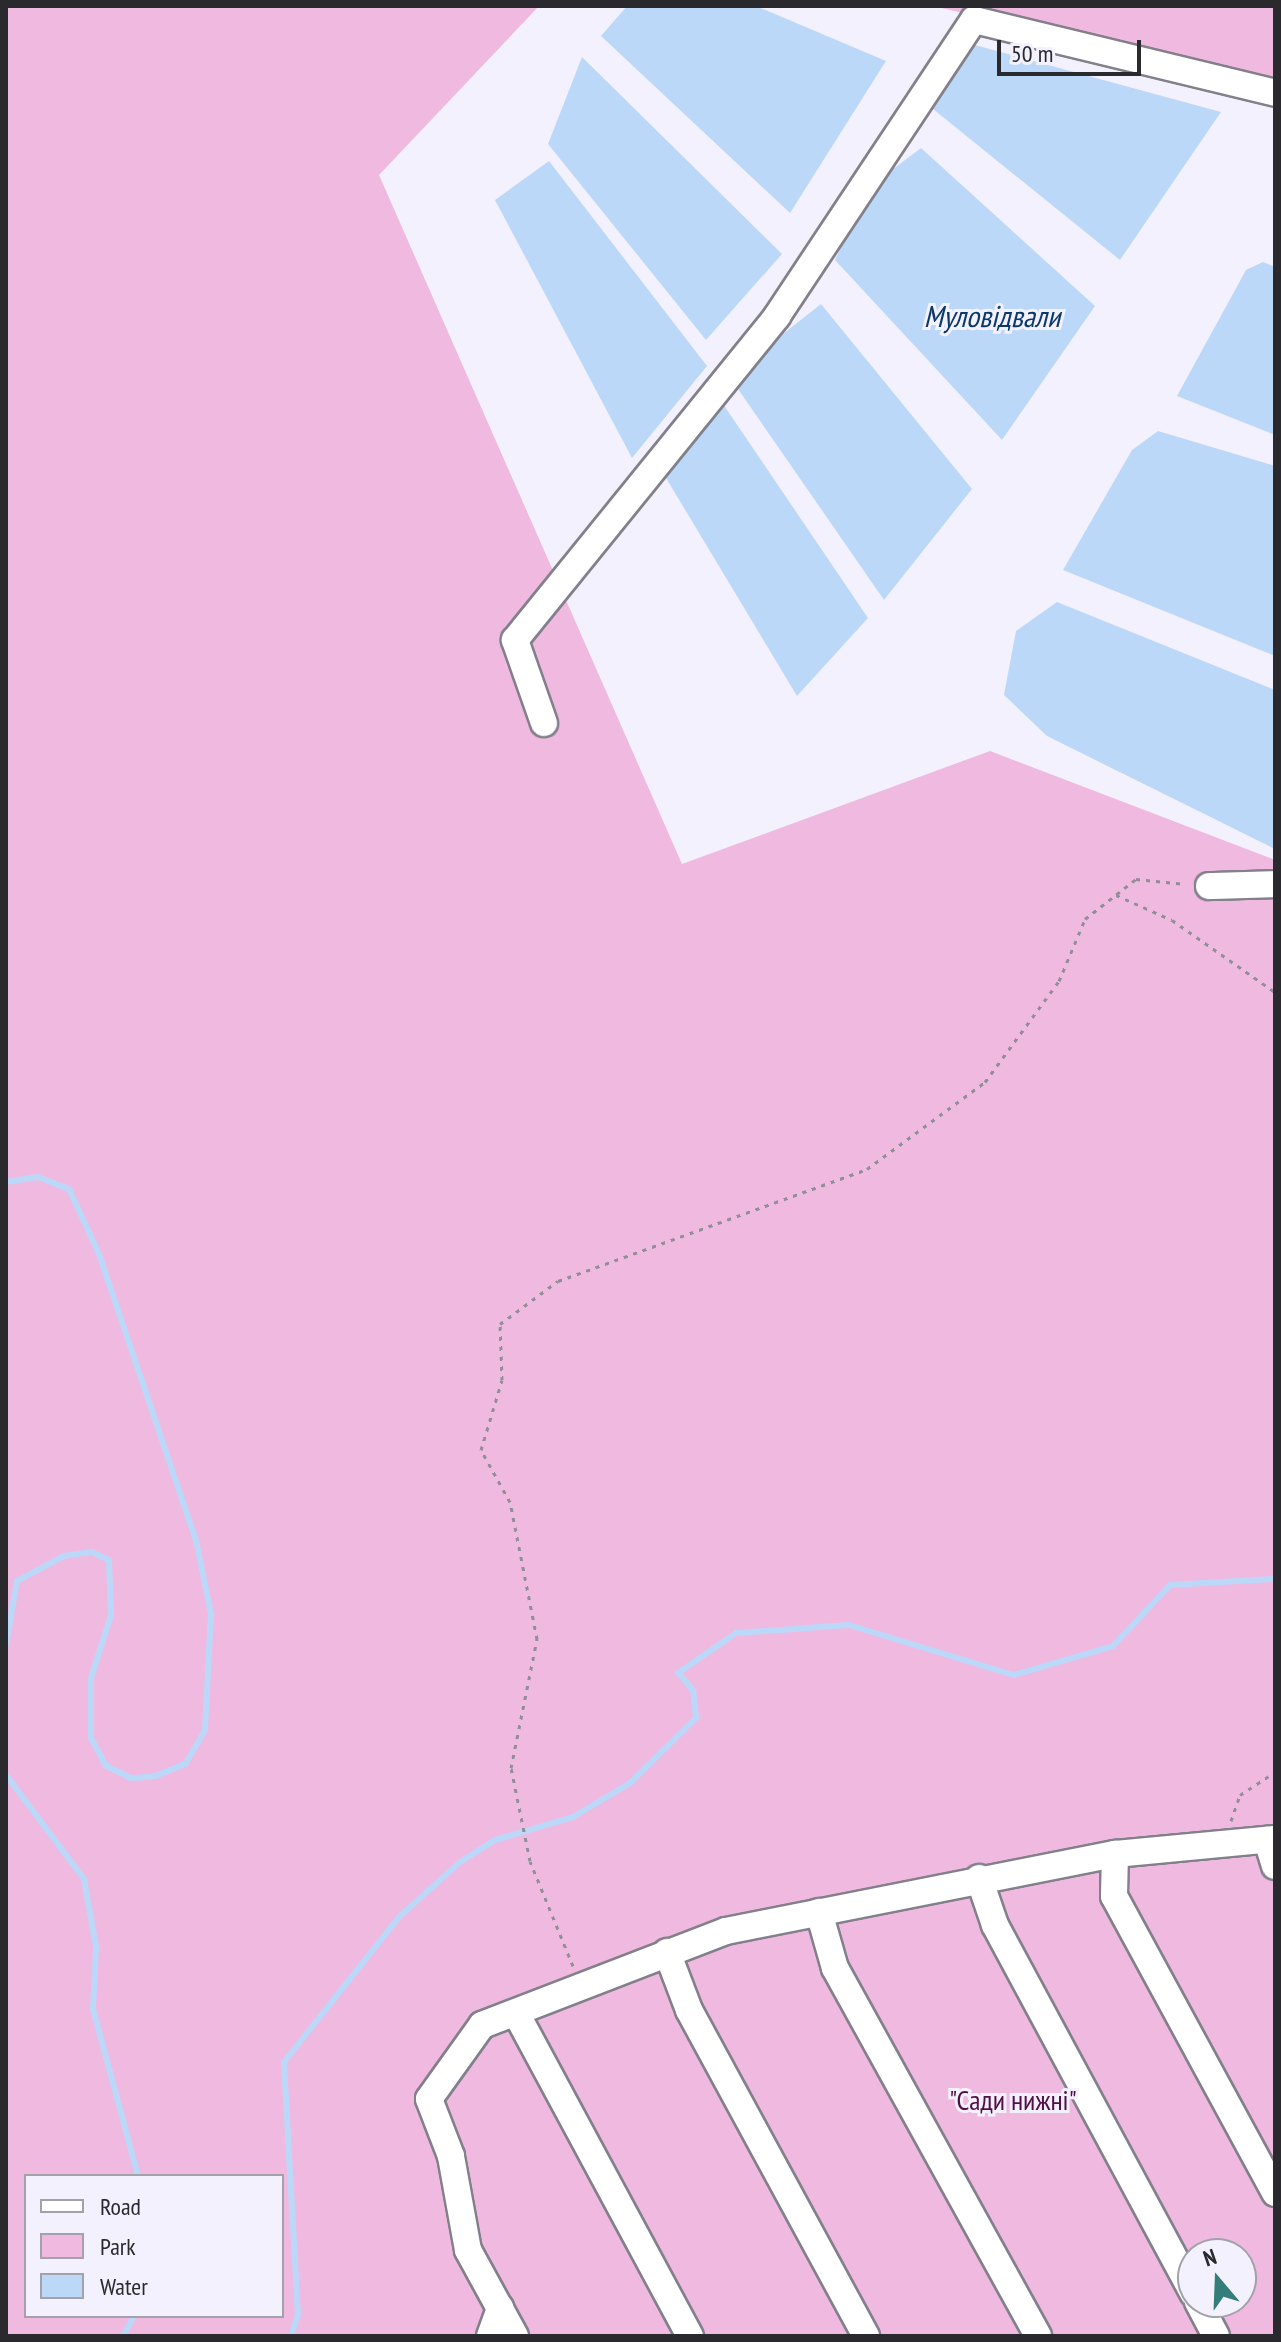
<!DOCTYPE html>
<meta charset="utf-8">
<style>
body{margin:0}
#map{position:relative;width:1281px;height:2342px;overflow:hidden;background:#f3f1fd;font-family:"PT Sans Narrow",sans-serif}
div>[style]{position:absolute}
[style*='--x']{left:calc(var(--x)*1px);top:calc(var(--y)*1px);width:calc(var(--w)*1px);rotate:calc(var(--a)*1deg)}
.green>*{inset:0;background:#efb9e0}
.water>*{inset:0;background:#bcd8f9}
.stream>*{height:6px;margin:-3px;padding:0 3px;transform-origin:3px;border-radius:3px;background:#bcd8f9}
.path>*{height:3px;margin-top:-1.5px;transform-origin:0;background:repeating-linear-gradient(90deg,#908f97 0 4px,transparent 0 10px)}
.roads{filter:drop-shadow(2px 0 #82808a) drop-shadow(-2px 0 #82808a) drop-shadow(0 2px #82808a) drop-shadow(0 -2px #82808a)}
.minor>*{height:26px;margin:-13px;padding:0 13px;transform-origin:13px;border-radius:13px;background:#fff}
span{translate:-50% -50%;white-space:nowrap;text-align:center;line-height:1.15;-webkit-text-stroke:6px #f3f1fd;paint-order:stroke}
.park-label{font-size:28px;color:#530d47}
.water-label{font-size:30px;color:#0b3a6a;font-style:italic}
.frame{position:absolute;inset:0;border:8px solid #2a292d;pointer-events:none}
.legend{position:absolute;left:24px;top:2174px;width:260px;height:144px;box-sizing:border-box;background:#f3f1fd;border:2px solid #a3a1aa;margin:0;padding:10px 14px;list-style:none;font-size:24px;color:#2a292d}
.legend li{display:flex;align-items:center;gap:16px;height:40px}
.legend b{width:40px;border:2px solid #a3a1aa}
.north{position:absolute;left:1177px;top:2238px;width:80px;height:80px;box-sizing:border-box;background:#f3f1fd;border:2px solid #a3a1aa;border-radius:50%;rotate:341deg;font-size:22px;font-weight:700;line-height:32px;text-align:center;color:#2a292d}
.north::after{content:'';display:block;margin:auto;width:28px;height:36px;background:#357d7a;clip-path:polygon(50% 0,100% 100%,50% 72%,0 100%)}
.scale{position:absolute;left:997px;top:40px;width:144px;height:36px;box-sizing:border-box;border:4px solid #2a292d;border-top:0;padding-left:10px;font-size:24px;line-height:28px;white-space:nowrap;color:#2a292d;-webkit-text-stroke:6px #f3f1fd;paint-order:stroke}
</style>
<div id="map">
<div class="green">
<i style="clip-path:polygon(evenodd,6px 6px,539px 6px,379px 175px,682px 864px,990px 751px,1275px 860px,1275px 2336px,6px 2336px,6px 6px,26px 2176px,282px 2176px,282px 2316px,26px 2316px,26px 2176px,6px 6px,1193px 2254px,1241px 2254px,1241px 2302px,1193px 2302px,1193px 2254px)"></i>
<i style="clip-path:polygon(933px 6px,1275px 6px,1275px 85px)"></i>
</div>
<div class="water">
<i style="clip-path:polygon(627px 6px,756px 6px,886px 61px,790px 213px,601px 36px)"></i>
<i style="clip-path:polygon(975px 45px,1221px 112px,1120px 260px,933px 109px)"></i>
<i style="clip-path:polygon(582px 57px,782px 254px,706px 340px,548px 144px)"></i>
<i style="clip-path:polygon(921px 148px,1095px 306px,1002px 440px,835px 260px,873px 184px)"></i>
<i style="clip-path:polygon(549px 161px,707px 366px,632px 458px,495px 200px)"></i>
<i style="clip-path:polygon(1263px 262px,1275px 267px,1275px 435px,1177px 396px,1246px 270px)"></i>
<i style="clip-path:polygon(821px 304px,972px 489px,884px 600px,738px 389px,774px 341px)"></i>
<i style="clip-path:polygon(719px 398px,868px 618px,797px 696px,666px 478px)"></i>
<i style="clip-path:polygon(1158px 431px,1275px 466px,1275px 656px,1063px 570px,1132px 450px)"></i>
<i style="clip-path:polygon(1057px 602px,1275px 690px,1275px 849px,1047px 736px,1004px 695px,1016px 631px)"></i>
</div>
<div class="stream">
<i style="--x:6;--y:1182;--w:32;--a:-9"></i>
<i style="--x:38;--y:1177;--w:33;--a:21"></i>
<i style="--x:69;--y:1189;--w:72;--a:65.2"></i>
<i style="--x:99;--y:1254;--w:302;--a:71.3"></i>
<i style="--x:196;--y:1540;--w:76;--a:78.5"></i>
<i style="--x:211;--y:1614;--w:116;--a:93"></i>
<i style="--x:205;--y:1730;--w:39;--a:120"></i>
<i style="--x:185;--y:1764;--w:31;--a:158"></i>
<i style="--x:156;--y:1776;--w:25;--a:175"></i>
<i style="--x:131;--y:1778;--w:28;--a:-154"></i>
<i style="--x:106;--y:1766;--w:32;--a:-118"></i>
<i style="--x:91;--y:1738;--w:60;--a:-90"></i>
<i style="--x:91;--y:1678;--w:66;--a:-72.4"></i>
<i style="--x:111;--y:1615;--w:55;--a:-92.1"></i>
<i style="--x:109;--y:1560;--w:19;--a:-155"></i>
<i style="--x:92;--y:1552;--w:28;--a:172"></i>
<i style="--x:64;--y:1556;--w:53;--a:152"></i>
<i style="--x:17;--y:1581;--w:65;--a:99.8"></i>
<i style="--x:6;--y:1775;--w:130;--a:53.1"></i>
<i style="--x:84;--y:1879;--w:69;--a:80"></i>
<i style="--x:96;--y:1947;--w:62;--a:92.8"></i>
<i style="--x:93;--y:2009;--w:173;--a:74.9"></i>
<i style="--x:123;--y:2336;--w:23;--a:-61"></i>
<i style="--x:291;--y:2336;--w:22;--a:-72"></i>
<i style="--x:298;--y:2315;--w:253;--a:-93.2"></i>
<i style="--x:284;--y:2062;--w:185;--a:-51.6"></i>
<i style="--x:399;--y:1917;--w:82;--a:-42"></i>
<i style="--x:460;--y:1862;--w:41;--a:-32.2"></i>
<i style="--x:495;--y:1840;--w:81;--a:-16.4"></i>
<i style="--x:573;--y:1817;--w:66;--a:-30.8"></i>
<i style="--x:630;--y:1783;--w:93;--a:-44.6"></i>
<i style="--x:696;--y:1718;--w:28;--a:-96"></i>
<i style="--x:693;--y:1690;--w:23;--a:-131"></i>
<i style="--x:678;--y:1673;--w:70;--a:-34.6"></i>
<i style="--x:736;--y:1633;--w:113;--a:-4"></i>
<i style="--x:849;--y:1625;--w:172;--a:16.9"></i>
<i style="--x:1014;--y:1675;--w:103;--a:-16.3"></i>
<i style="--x:1113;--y:1646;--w:83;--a:-46.9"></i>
<i style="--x:1170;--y:1585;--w:105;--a:-3.3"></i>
</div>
<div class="path">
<i style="--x:1116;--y:895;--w:61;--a:24.1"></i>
<i style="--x:1172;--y:920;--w:126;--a:35"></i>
<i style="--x:1231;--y:1821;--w:28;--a:-71"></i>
<i style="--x:1240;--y:1795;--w:42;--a:-33.3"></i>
<i style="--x:573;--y:1966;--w:113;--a:-112.3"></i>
<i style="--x:530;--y:1861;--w:95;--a:-101.5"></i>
<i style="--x:511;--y:1768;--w:132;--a:-78.6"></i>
<i style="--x:537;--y:1639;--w:140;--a:-101.1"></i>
<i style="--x:510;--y:1502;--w:60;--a:-119.1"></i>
<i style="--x:481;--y:1450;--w:73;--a:-73.3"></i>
<i style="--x:502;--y:1380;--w:56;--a:-92"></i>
<i style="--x:500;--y:1324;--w:72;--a:-36.6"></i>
<i style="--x:558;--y:1281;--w:329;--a:-19.9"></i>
<i style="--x:867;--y:1169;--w:147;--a:-36.4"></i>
<i style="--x:985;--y:1082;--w:125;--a:-53.8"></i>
<i style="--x:1059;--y:981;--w:67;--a:-67.2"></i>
<i style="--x:1085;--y:919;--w:65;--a:-38.1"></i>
<i style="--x:1136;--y:879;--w:50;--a:5.7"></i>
</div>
<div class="roads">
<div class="minor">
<i style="--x:544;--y:723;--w:88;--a:-109.3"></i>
<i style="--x:515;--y:640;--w:417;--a:-51"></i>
<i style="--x:777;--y:316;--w:356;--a:-56.4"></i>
<i style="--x:974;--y:20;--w:310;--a:13.6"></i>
<i style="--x:1209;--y:886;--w:66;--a:-1.7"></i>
<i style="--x:1267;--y:1840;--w:27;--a:73"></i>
<i style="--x:1115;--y:1854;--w:42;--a:91.4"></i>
<i style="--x:1114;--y:1896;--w:338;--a:61.5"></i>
<i style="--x:979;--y:1878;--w:50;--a:71.2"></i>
<i style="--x:995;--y:1925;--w:418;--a:61.7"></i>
<i style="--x:819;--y:1912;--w:58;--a:74.1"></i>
<i style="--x:835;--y:1968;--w:420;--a:61.1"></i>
<i style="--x:667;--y:1952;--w:62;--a:69.2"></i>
<i style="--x:689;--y:2010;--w:371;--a:61.5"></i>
<i style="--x:516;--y:2013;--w:367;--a:61.7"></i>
<i style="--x:1198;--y:2302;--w:38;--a:62"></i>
<i style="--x:490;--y:2336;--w:30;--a:-70"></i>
<i style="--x:515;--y:2336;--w:98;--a:-118.7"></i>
<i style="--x:468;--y:2250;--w:96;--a:-100.3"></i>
<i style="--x:451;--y:2156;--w:61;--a:-111.1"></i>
<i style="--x:429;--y:2099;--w:91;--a:-54.4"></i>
<i style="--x:482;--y:2025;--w:261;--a:-21.1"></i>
<i style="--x:726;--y:1931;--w:397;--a:-11.2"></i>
<i style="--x:1115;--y:1854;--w:161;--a:-5.4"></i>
</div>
</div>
<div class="park-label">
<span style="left:1013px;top:2100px">"Сади нижні"</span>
</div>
<div class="water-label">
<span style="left:992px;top:316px">Муловідвали</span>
</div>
<div class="frame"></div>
<ul class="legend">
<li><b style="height:10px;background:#fff"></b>Road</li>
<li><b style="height:22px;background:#efb9e0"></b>Park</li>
<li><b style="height:22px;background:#bcd8f9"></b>Water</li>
</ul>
<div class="north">N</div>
<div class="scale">50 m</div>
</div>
